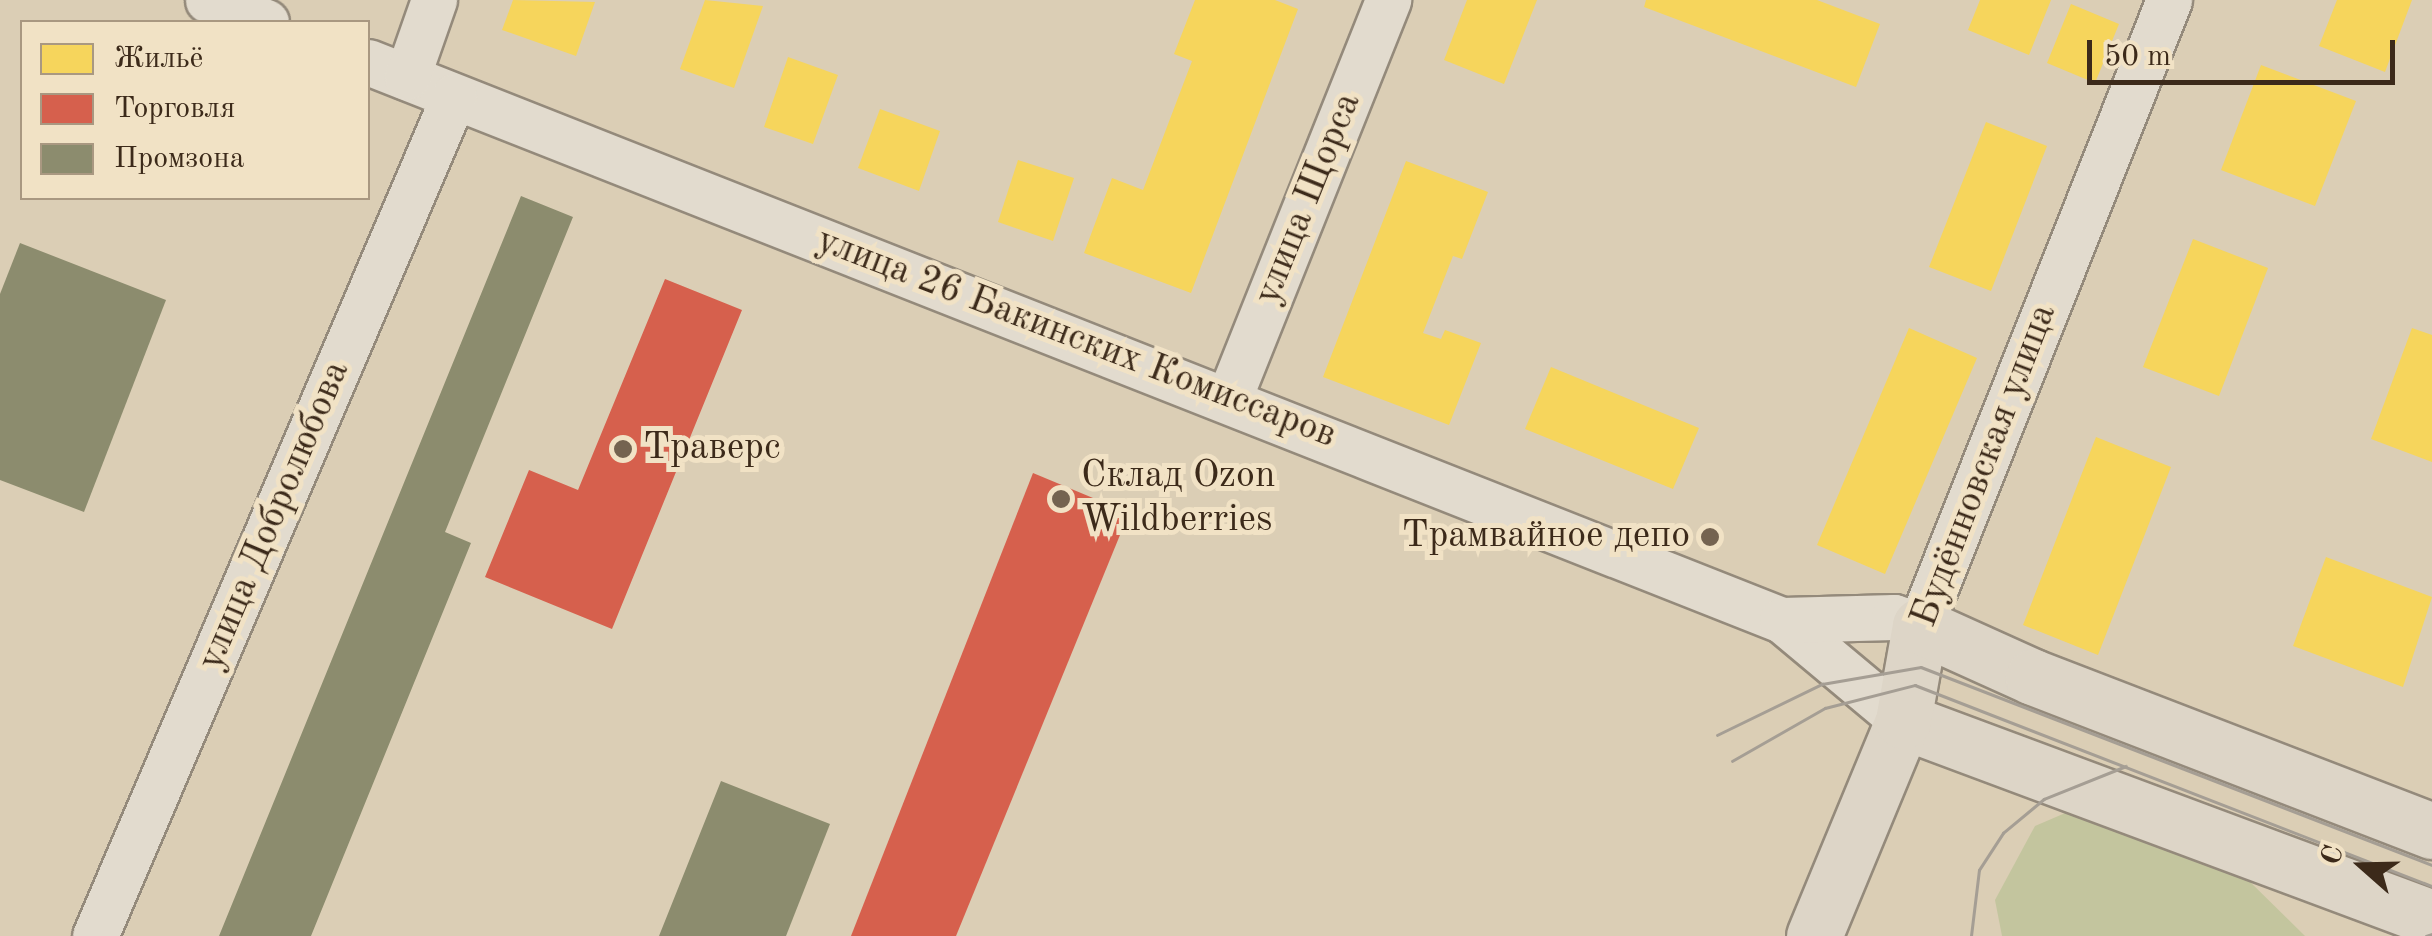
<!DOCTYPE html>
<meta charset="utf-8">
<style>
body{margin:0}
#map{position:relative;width:2432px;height:936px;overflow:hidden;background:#dbceb5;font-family:"Old Standard TT",serif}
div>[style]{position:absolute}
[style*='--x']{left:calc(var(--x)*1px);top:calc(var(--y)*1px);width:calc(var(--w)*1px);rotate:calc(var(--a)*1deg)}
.green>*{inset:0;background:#c3c59e}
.homes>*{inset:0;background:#f6d55c}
.shops>*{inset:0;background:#d6604d}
.industry>*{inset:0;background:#8c8c6e}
.roads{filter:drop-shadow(2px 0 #948a7b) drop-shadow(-2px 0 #948a7b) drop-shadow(0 2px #948a7b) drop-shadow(0 -2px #948a7b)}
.minor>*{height:45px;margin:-22.5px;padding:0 22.5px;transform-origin:22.5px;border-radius:22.5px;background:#e2dbce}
.major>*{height:55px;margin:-27.5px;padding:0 27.5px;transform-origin:27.5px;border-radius:27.5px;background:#ddd5c7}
.tram>*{height:2.5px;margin:-1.25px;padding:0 1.25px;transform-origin:1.25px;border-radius:1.25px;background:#a59e94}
.dots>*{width:28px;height:28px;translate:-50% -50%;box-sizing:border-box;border:5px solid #f1e2c5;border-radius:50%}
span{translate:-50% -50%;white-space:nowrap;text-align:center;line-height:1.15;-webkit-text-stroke:10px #f1e2c5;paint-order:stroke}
.street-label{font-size:38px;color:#3c2a1a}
.poi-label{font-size:38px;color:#3c2a1a}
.left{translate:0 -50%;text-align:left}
.right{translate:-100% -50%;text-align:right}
.legend{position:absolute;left:20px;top:20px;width:350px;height:180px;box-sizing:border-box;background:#f1e2c5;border:2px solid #a99881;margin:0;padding:12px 18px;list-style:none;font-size:30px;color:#3c2a1a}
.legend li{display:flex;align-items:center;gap:20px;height:50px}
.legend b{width:50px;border:2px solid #a99881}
.north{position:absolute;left:2312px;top:816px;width:100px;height:100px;-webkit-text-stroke:8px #f1e2c5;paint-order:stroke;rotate:290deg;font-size:28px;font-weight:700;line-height:40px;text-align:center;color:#3c2a1a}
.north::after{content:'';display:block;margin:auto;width:35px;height:45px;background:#3c2a1a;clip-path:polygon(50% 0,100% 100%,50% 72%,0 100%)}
.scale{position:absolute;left:2087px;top:40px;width:308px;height:45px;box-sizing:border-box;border:5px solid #3c2a1a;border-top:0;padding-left:12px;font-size:30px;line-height:35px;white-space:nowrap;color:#3c2a1a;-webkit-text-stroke:8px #f1e2c5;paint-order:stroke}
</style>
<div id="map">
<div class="green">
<i style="clip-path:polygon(2070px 811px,2241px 873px,2305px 936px,2002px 936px,1995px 900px,2035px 826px)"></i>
</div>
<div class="homes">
<i style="clip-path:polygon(513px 0,595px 2px,576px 56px,502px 30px)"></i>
<i style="clip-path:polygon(705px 0,763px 6px,734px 88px,680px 69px)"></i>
<i style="clip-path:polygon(1195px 0,1275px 0,1298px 9px,1191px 293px,1084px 253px,1112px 178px,1143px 190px,1192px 61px,1174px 54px)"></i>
<i style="clip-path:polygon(1467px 0,1537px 0,1504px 84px,1444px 60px)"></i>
<i style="clip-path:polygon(1646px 0,1817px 0,1880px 24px,1856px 87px,1644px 7px)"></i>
<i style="clip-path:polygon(1980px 0,2051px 0,2029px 55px,1968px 30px)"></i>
<i style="clip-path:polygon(2337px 0,2412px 0,2385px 72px,2319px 46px)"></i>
<i style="clip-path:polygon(2071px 4px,2119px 24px,2095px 83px,2047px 63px)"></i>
<i style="clip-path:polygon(788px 57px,838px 75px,813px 144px,764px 127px)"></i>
<i style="clip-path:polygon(2261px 65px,2356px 101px,2315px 206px,2221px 170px)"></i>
<i style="clip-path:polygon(880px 109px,940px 131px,919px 191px,858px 168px)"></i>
<i style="clip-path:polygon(1986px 122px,2047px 146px,1991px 291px,1929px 267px)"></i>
<i style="clip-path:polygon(1018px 160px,1074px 178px,1053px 241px,998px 222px)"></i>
<i style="clip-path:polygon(1406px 161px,1488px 192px,1462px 259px,1453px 256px,1423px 333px,1441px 339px,1445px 330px,1481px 343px,1449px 425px,1323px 377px)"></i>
<i style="clip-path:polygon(2193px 239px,2268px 268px,2219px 396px,2143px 367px)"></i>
<i style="clip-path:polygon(1909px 328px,1977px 358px,1885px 574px,1817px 545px)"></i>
<i style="clip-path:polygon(2412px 328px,2432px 335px,2432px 462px,2371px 439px)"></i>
<i style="clip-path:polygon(1551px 367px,1699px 428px,1673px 489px,1525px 429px)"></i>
<i style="clip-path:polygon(2096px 437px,2171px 467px,2098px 655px,2023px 625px)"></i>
<i style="clip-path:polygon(2326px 557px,2432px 597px,2403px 687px,2293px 646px)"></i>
</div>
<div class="shops">
<i style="clip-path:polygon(665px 279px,742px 310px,612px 629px,485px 577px,529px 470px,578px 490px)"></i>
<i style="clip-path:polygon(1033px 473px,1129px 513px,956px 936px,851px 936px)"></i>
</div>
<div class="industry">
<i style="clip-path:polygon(521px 196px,573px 217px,445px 532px,471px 543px,311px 936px,219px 936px)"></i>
<i style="clip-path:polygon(20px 243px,166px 300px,84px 512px,0 480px,0 294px)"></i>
<i style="clip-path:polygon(721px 781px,830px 824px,786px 936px,659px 936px)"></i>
</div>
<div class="roads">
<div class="minor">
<i style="--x:208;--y:0;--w:62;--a:20.8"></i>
<i style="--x:368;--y:62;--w:1520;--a:21.54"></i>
<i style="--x:1782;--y:620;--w:158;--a:39.9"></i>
<i style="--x:407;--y:77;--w:82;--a:-70.7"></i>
<i style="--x:1229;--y:398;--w:429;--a:-68.2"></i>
<i style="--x:1782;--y:620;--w:112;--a:-1.5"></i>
<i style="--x:1894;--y:617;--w:28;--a:19"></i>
<i style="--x:1920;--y:626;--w:674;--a:-68.31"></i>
<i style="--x:95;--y:936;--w:913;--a:-66.86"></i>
</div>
<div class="major">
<i style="--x:1903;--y:721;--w:564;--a:20.43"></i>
<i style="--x:1814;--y:936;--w:233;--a:-67.5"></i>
<i style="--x:1903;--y:721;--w:97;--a:-79.9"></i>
<i style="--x:1920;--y:626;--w:124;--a:24.3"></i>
<i style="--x:2033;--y:677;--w:428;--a:21.1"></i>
</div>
</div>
<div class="tram">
<i style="--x:1717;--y:735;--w:117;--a:-25.9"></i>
<i style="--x:1822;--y:684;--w:100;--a:-9.7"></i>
<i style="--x:1921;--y:667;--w:548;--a:21.18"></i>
<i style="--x:1732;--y:761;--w:107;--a:-29.7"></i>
<i style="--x:1825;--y:708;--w:93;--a:-14.3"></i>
<i style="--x:1915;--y:685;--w:555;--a:21.25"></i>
<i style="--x:1971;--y:936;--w:66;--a:-83.1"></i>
<i style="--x:1979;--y:870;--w:44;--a:-57"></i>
<i style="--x:2003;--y:833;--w:53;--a:-39.7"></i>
<i style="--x:2044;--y:799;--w:88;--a:-21.9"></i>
<i style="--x:2426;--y:936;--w:6;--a:-18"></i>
</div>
<div class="dots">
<i style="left:623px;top:449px;background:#746350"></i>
<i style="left:1061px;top:499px;background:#746350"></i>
<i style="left:1710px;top:537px;background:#746350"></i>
</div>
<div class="street-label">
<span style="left:1309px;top:199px;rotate:-68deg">улица Щорса</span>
<span style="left:1076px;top:339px;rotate:21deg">улица 26 Бакинских Комиссаров</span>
<span style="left:1985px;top:466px;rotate:-69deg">Будённовская улица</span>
<span style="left:275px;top:516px;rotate:-67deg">улица Добролюбова</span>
</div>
<div class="poi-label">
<span class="left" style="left:643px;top:449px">Траверс</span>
<span class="left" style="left:1081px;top:499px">Склад Ozon<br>Wildberries</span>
<span class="right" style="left:1690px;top:537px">Трамвайное депо</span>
</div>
<ul class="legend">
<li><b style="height:28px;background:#f6d55c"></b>Жильё</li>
<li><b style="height:28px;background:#d6604d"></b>Торговля</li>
<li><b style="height:28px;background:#8c8c6e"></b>Промзона</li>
</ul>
<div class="north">С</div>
<div class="scale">50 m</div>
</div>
